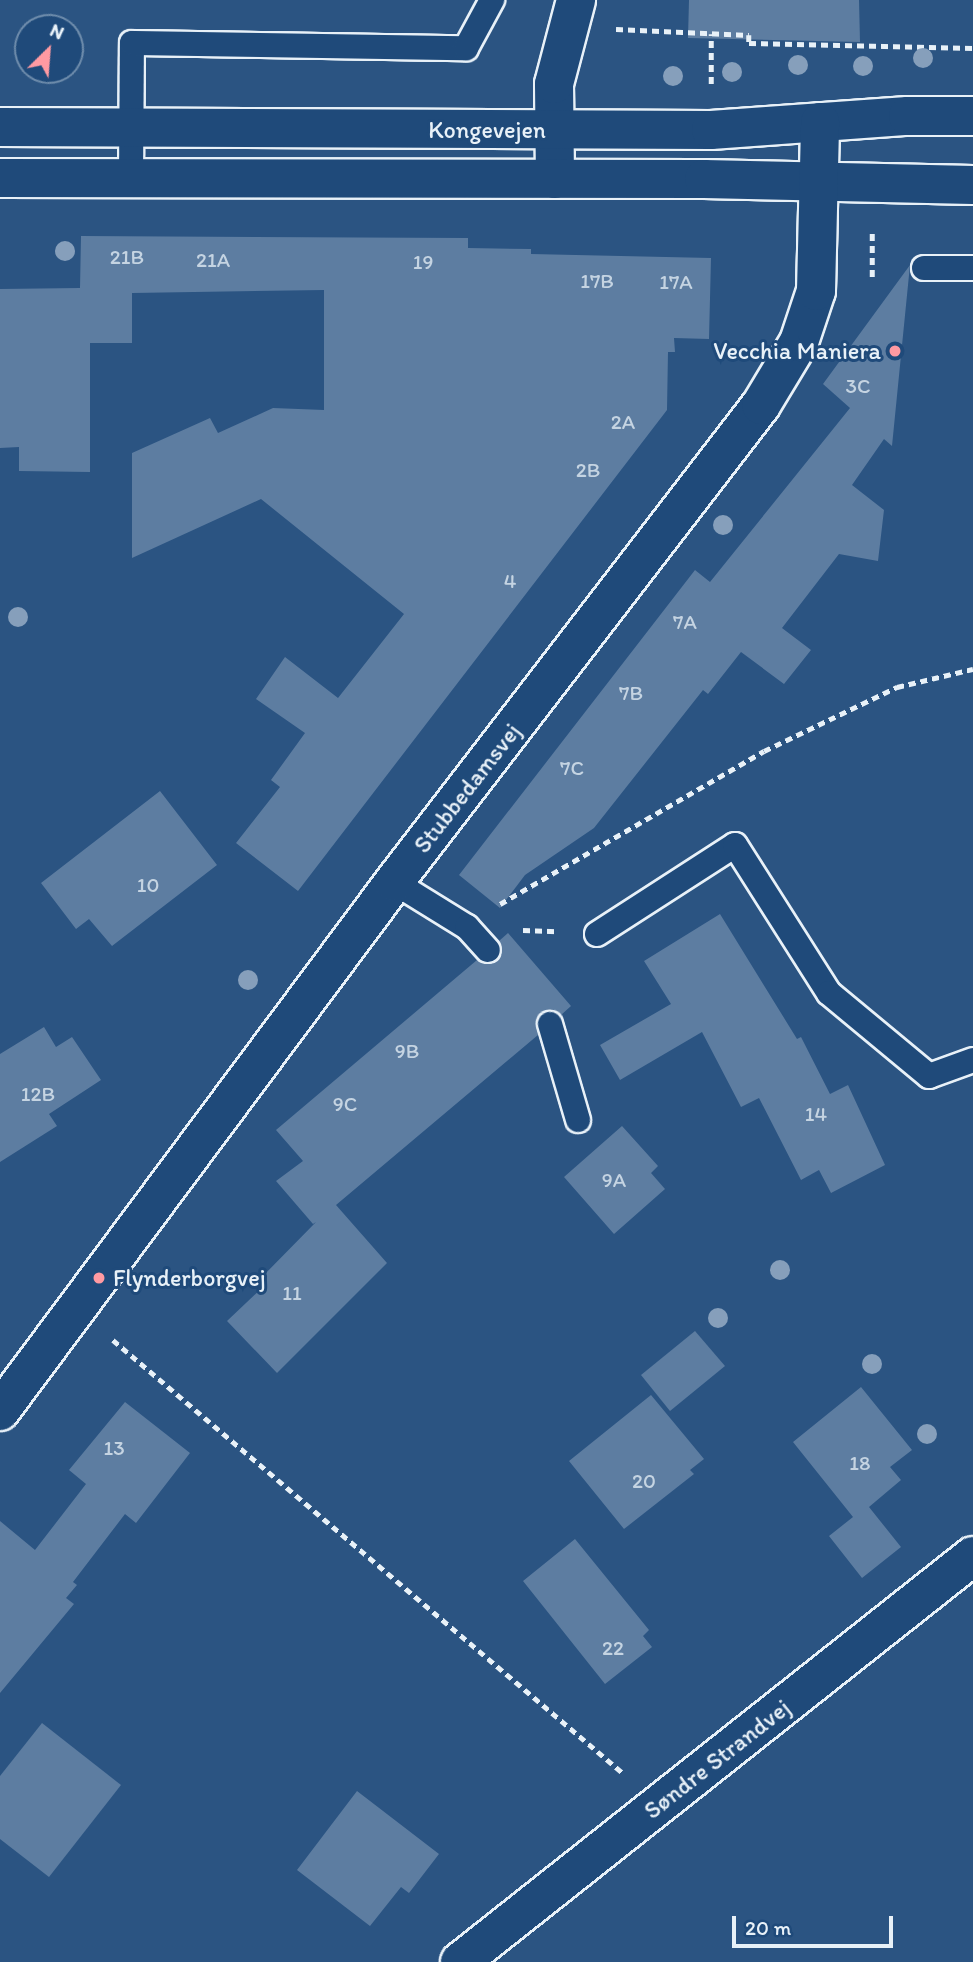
<!DOCTYPE html>
<meta charset="utf-8">
<style>
body{margin:0}
#map{position:relative;width:973px;height:1962px;overflow:hidden;background:#2b5482;font-family:Itim,sans-serif}
div>[style]{position:absolute}
[style*='--x']{left:calc(var(--x)*1px);top:calc(var(--y)*1px);width:calc(var(--w)*1px);rotate:calc(var(--a)*1deg)}
.building>*{inset:0;background:#5d7da1}
.path>*{height:4.5px;margin-top:-2.25px;transform-origin:0;background:repeating-linear-gradient(90deg,#e8f1f8 0 7px,transparent 0 12px)}
.roads{filter:drop-shadow(2px 0 #e8f1f8) drop-shadow(-2px 0 #e8f1f8) drop-shadow(0 2px #e8f1f8) drop-shadow(0 -2px #e8f1f8)}
.lane>*{height:24px;margin:-12px;padding:0 12px;transform-origin:12px;border-radius:12px;background:#1f4a7a}
.street>*{height:38px;margin:-19px;padding:0 19px;transform-origin:19px;border-radius:19px;background:#1f4a7a}
.secondary>*{height:38px;margin:-19px;padding:0 19px;transform-origin:19px;border-radius:19px;background:#1f4a7a}
.trees>*{width:20px;height:20px;margin:-10px;border-radius:50%;background:#869fbb}
.dots>*{width:19px;height:19px;translate:-50% -50%;box-sizing:border-box;border:4px solid #1f4a7a;border-radius:50%}
span{translate:-50% -50%;white-space:nowrap;text-align:center;line-height:1.15;-webkit-text-stroke:6px #1f4a7a;paint-order:stroke}
.number-label{font-size:21px;color:#c5d4e2}
.number-label span{-webkit-text-stroke-width:0}
.street-label{font-size:24px;color:#e8f1f8}
.poi-label{font-size:24px;color:#e8f1f8}
.right{translate:-100% -50%;text-align:right}
.left{translate:0 -50%;text-align:left}
.north{position:absolute;left:14px;top:14px;width:70px;height:70px;box-sizing:border-box;background:#1f4a7a;border:2px solid #6f8dac;border-radius:50%;rotate:25deg;font-size:19px;font-weight:700;line-height:28px;text-align:center;color:#e8f1f8}
.north::after{content:'';display:block;margin:auto;width:24px;height:32px;background:#ff9aa2;clip-path:polygon(50% 0,100% 100%,50% 72%,0 100%)}
.scale{position:absolute;left:732px;top:1916px;width:161px;height:32px;box-sizing:border-box;border:4px solid #e8f1f8;border-top:0;padding-left:9px;font-size:21px;line-height:24px;white-space:nowrap;color:#e8f1f8;-webkit-text-stroke:5px #1f4a7a;paint-order:stroke}
</style>
<div id="map">
<div class="building">
<i style="clip-path:polygon(689px 0,859px 0,860px 42px,688px 38px)"></i>
<i style="clip-path:polygon(81px 236px,468px 238px,468px 248px,531px 249px,531px 254px,711px 258px,709px 339px,674px 338px,675px 352px,668px 352px,667px 410px,298px 891px,236px 843px,280px 787px,271px 780px,305px 733px,256px 699px,285px 657px,338px 698px,404px 614px,261px 499px,132px 558px,132px 453px,210px 418px,218px 433px,273px 408px,324px 410px,324px 290px,132px 293px,132px 343px,90px 343px,90px 472px,19px 471px,19px 447px,0 448px,0 289px,80px 288px)"></i>
<i style="clip-path:polygon(910px 265px,892px 446px,884px 439px,852px 485px,884px 510px,878px 561px,839px 554px,782px 628px,811px 650px,784px 684px,741px 652px,708px 694px,703px 690px,594px 828px,525px 875px,500px 908px,459px 875px,695px 570px,710px 582px,850px 408px,823px 384px)"></i>
<i style="clip-path:polygon(160px 791px,217px 865px,112px 946px,89px 919px,76px 929px,41px 883px)"></i>
<i style="clip-path:polygon(720px 914px,797px 1039px,801px 1037px,830px 1094px,848px 1085px,885px 1165px,831px 1193px,819px 1170px,801px 1180px,759px 1098px,741px 1107px,702px 1032px,620px 1080px,600px 1045px,671px 1004px,644px 961px)"></i>
<i style="clip-path:polygon(508px 933px,571px 1006px,561px 1015px,553px 1009px,540px 1013px,538px 1035px,336px 1205px,387px 1263px,277px 1373px,227px 1321px,266px 1284px,260px 1279px,316px 1222px,313px 1224px,276px 1181px,303px 1161px,276px 1130px,477px 960px,484px 964px,497px 961px,502px 954px,499px 941px)"></i>
<i style="clip-path:polygon(44px 1027px,56px 1047px,72px 1037px,101px 1080px,49px 1114px,57px 1126px,0 1162px,0 1054px)"></i>
<i style="clip-path:polygon(622px 1126px,658px 1166px,651px 1173px,665px 1189px,614px 1234px,564px 1177px)"></i>
<i style="clip-path:polygon(695px 1331px,725px 1366px,670px 1411px,641px 1375px)"></i>
<i style="clip-path:polygon(861px 1387px,912px 1450px,890px 1467px,901px 1480px,869px 1507px,901px 1547px,862px 1578px,829px 1536px,853px 1517px,793px 1442px)"></i>
<i style="clip-path:polygon(651px 1395px,704px 1459px,690px 1470px,694px 1474px,624px 1529px,569px 1461px)"></i>
<i style="clip-path:polygon(125px 1402px,190px 1453px,136px 1523px,125px 1514px,73px 1582px,77px 1585px,66px 1598px,74px 1604px,0 1693px,0 1521px,35px 1550px,86px 1484px,69px 1470px)"></i>
<i style="clip-path:polygon(575px 1539px,649px 1630px,643px 1636px,652px 1647px,605px 1684px,523px 1581px)"></i>
<i style="clip-path:polygon(42px 1723px,121px 1785px,49px 1877px,0 1839px,0 1776px)"></i>
<i style="clip-path:polygon(357px 1791px,439px 1854px,409px 1893px,401px 1887px,370px 1926px,297px 1870px)"></i>
</div>
<div class="path">
<i style="--x:616;--y:29;--w:133;--a:2.6"></i>
<i style="--x:749;--y:35;--w:8;--a:90"></i>
<i style="--x:749;--y:43;--w:224;--a:1.3"></i>
<i style="--x:711;--y:84;--w:50;--a:-90"></i>
<i style="--x:872;--y:277;--w:48;--a:-90"></i>
<i style="--x:500;--y:904;--w:305;--a:-30.1"></i>
<i style="--x:764;--y:751;--w:148;--a:-25.7"></i>
<i style="--x:897;--y:687;--w:78;--a:-13.3"></i>
<i style="--x:523;--y:930;--w:34;--a:2"></i>
<i style="--x:113;--y:1340;--w:670;--a:40.34"></i>
</div>
<div class="roads">
<div class="lane">
<i style="--x:131;--y:178;--w:135;--a:-89.6"></i>
<i style="--x:132;--y:43;--w:334;--a:0.9"></i>
<i style="--x:466;--y:48;--w:55;--a:-61.6"></i>
<i style="--x:924;--y:268;--w:49;--a:0"></i>
<i style="--x:394;--y:882;--w:86;--a:31.7"></i>
<i style="--x:467;--y:927;--w:31;--a:48"></i>
<i style="--x:597;--y:934;--w:164;--a:-32.8"></i>
<i style="--x:735;--y:845;--w:175;--a:57.6"></i>
<i style="--x:829;--y:993;--w:130;--a:39.7"></i>
<i style="--x:929;--y:1076;--w:47;--a:-20"></i>
<i style="--x:550;--y:1024;--w:100;--a:73.7"></i>
</div>
<div class="street">
<i style="--x:555;--y:179;--w:95;--a:-90.6"></i>
<i style="--x:554;--y:84;--w:87;--a:-75.3"></i>
<i style="--x:460;--y:1962;--w:654;--a:-38.36"></i>
</div>
<div class="secondary">
<i style="--x:0;--y:127;--w:711;--a:0.24"></i>
<i style="--x:711;--y:130;--w:197;--a:-4.1"></i>
<i style="--x:908;--y:116;--w:65;--a:0"></i>
<i style="--x:0;--y:178;--w:704;--a:0.08"></i>
<i style="--x:704;--y:179;--w:269;--a:1.3"></i>
<i style="--x:0;--y:1411;--w:660;--a:-53.32"></i>
<i style="--x:394;--y:882;--w:602;--a:-52.43"></i>
<i style="--x:761;--y:405;--w:74;--a:-58.9"></i>
<i style="--x:799;--y:342;--w:54;--a:-71.6"></i>
<i style="--x:816;--y:291;--w:169;--a:-88.6"></i>
</div>
</div>
<div class="trees">
<i style="left:923px;top:58px"></i>
<i style="left:798px;top:65px"></i>
<i style="left:863px;top:66px"></i>
<i style="left:732px;top:72px"></i>
<i style="left:673px;top:76px"></i>
<i style="left:65px;top:251px"></i>
<i style="left:723px;top:525px"></i>
<i style="left:18px;top:617px"></i>
<i style="left:248px;top:980px"></i>
<i style="left:780px;top:1270px"></i>
<i style="left:718px;top:1318px"></i>
<i style="left:872px;top:1364px"></i>
<i style="left:927px;top:1434px"></i>
</div>
<div class="dots">
<i style="left:895px;top:351px;background:#ff9aa2"></i>
<i style="left:99px;top:1278px;background:#ff9aa2"></i>
</div>
<div class="number-label">
<span style="left:127px;top:257px">21B</span>
<span style="left:213px;top:260px">21A</span>
<span style="left:423px;top:262px">19</span>
<span style="left:597px;top:281px">17B</span>
<span style="left:676px;top:282px">17A</span>
<span style="left:858px;top:386px">3C</span>
<span style="left:623px;top:422px">2A</span>
<span style="left:588px;top:470px">2B</span>
<span style="left:510px;top:581px">4</span>
<span style="left:685px;top:622px">7A</span>
<span style="left:631px;top:693px">7B</span>
<span style="left:572px;top:768px">7C</span>
<span style="left:148px;top:885px">10</span>
<span style="left:407px;top:1051px">9B</span>
<span style="left:38px;top:1094px">12B</span>
<span style="left:345px;top:1104px">9C</span>
<span style="left:816px;top:1114px">14</span>
<span style="left:614px;top:1180px">9A</span>
<span style="left:292px;top:1293px">11</span>
<span style="left:114px;top:1448px">13</span>
<span style="left:860px;top:1463px">18</span>
<span style="left:644px;top:1481px">20</span>
<span style="left:613px;top:1648px">22</span>
</div>
<div class="street-label">
<span style="left:487px;top:130px">Kongevejen</span>
<span style="left:467px;top:788px;rotate:-52deg">Stubbedamsvej</span>
<span style="left:717px;top:1759px;rotate:-38deg">Søndre Strandvej</span>
</div>
<div class="poi-label">
<span class="right" style="left:881px;top:351px">Vecchia Maniera</span>
<span class="left" style="left:113px;top:1278px">Flynderborgvej</span>
</div>
<div class="north">N</div>
<div class="scale">20 m</div>
</div>
